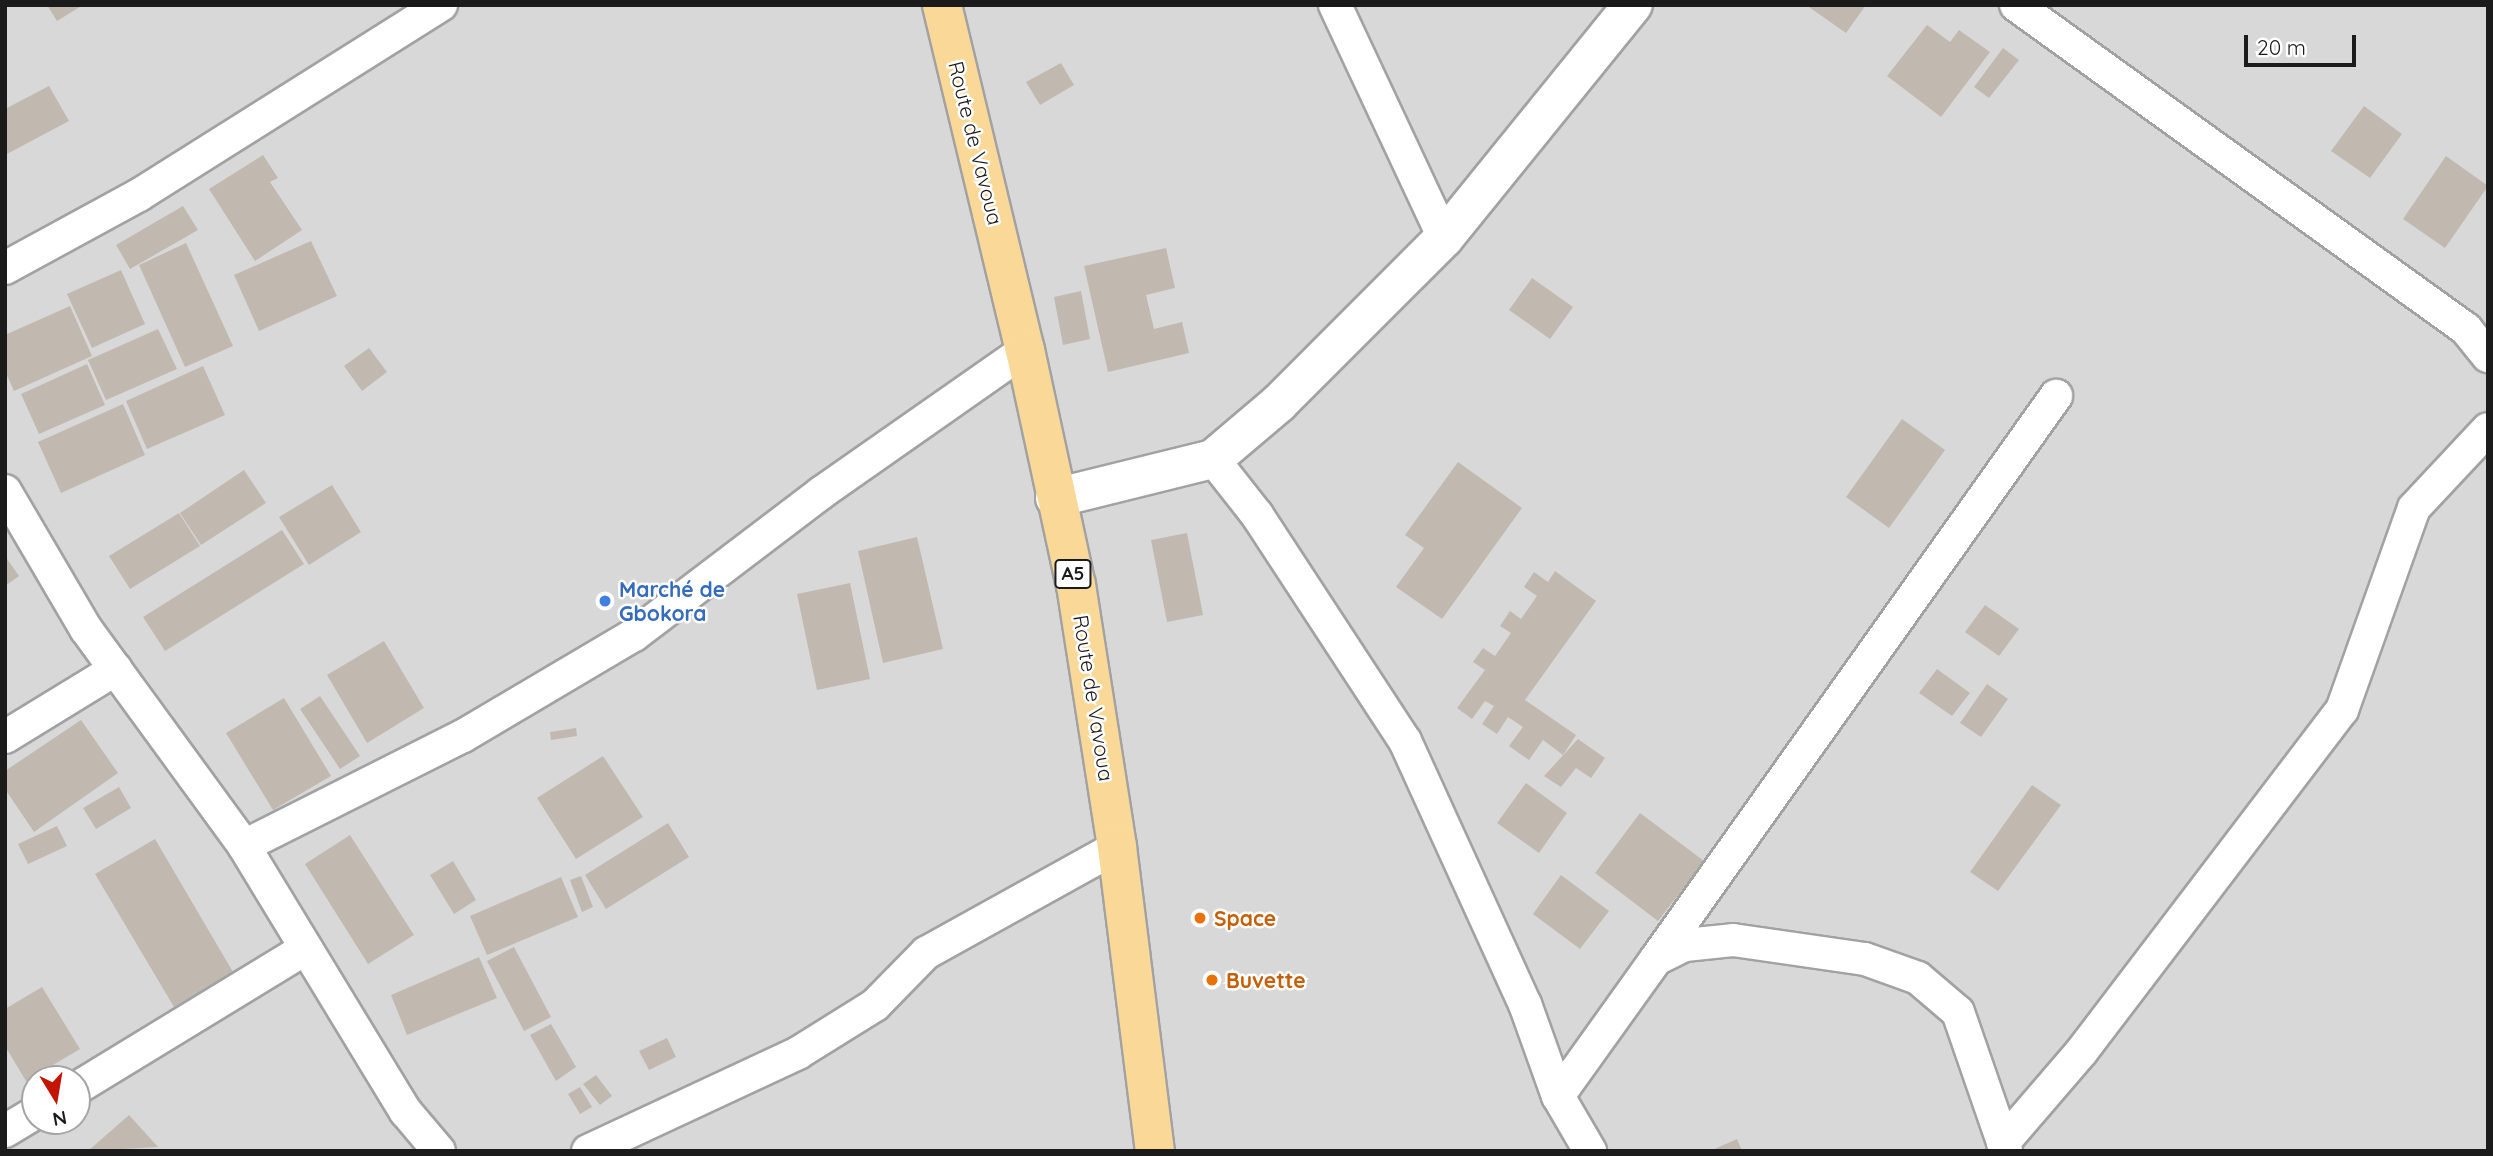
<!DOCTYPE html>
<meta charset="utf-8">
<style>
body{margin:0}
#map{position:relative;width:2493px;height:1156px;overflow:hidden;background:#edeae0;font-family:Quicksand,sans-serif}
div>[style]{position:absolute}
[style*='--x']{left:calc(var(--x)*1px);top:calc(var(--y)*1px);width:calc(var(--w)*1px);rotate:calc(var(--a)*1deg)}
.residential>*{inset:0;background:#d9d8d8}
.building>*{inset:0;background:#c1b9b0}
.roads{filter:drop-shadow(2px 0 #a2a2a2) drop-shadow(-2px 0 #a2a2a2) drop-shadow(0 2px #a2a2a2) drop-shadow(0 -2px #a2a2a2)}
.minor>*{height:32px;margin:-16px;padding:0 16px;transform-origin:16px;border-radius:16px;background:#fff}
.tertiary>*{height:38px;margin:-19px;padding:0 19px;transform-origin:19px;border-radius:19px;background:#fff}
.primary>*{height:38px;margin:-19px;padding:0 19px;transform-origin:19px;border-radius:19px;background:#fad998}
.dots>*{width:19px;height:19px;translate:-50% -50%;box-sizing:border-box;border:4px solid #fff;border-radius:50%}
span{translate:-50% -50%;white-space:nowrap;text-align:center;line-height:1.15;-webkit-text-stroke:5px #fff;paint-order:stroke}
.shield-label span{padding:2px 5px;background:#fff;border:2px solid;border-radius:5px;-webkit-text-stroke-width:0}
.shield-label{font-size:19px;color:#1b1b1b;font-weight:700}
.street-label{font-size:21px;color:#1b1b1b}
.shop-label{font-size:21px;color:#366cbe;font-weight:700}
.left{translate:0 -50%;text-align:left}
.food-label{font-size:21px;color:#c56008;font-weight:700}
.frame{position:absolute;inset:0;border:7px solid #1b1b1b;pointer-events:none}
.north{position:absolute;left:21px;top:1065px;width:70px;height:70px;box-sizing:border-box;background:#fff;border:2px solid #a4a4a4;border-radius:50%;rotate:169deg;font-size:19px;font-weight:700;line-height:28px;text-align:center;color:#1b1b1b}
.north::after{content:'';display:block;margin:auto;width:24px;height:32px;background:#c31503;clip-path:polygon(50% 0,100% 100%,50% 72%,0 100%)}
.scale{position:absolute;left:2244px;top:35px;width:112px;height:32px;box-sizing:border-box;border:4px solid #1b1b1b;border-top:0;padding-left:9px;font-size:21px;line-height:24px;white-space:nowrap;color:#1b1b1b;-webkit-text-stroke:5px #fff;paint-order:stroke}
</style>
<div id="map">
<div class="residential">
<i style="clip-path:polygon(evenodd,5px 5px,2488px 5px,2488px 1151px,5px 1151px,5px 5px,35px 1079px,77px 1079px,77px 1121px,35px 1121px,35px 1079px)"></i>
</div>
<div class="building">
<i style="clip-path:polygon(47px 5px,83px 5px,57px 21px)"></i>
<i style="clip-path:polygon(1806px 5px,1866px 5px,1846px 33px)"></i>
<i style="clip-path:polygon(1927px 25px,1950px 42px,1959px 30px,1990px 52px,1941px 117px,1887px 76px)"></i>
<i style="clip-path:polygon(2003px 48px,2019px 60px,1989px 98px,1974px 87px)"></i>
<i style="clip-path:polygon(1061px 63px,1074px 85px,1040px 105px,1026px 82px)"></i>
<i style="clip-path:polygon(49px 86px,69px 121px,5px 155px,5px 109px)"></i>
<i style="clip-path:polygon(2364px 106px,2402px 134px,2370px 178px,2331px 151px)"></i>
<i style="clip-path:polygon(263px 155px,278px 178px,270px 182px,302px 230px,255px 261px,209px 189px)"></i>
<i style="clip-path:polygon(2446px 156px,2488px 186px,2445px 248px,2403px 219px)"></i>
<i style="clip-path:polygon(183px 206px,198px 230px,130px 269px,116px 245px)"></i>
<i style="clip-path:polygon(311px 241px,337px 296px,259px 331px,234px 275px)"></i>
<i style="clip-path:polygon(186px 243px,233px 346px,185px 367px,139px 265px)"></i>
<i style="clip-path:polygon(1166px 248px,1175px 288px,1146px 295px,1154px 329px,1182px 322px,1189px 353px,1108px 372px,1084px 266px)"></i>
<i style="clip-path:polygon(121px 270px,145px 324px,92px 348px,67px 294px)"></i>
<i style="clip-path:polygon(1532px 278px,1573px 307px,1550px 339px,1509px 310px)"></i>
<i style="clip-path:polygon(1081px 291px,1090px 339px,1063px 345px,1054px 297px)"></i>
<i style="clip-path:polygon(70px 306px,92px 356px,14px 391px,5px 371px,5px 335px)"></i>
<i style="clip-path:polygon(158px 329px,177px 369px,106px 400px,88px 360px)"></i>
<i style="clip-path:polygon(369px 348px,387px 372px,362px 391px,344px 366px)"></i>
<i style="clip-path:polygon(87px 364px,105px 405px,39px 434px,21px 394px)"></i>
<i style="clip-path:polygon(203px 366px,225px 415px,147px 449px,126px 401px)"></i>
<i style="clip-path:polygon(123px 404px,145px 455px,61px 493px,38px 442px)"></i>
<i style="clip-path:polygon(1902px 419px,1945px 450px,1889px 528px,1846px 497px)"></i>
<i style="clip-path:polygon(1458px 462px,1522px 508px,1442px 619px,1396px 587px,1424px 548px,1405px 535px)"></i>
<i style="clip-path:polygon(244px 470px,266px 503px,201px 545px,180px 513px)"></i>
<i style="clip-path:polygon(332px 485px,361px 532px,309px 565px,279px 517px)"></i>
<i style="clip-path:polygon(179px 513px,200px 546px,130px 589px,109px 556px)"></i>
<i style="clip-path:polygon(282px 530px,304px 564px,165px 651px,143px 617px)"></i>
<i style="clip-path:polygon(1187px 533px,1203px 615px,1167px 622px,1151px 540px)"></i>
<i style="clip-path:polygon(917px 537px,943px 649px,883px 663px,858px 551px)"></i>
<i style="clip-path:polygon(5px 556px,19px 576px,5px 586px)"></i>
<i style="clip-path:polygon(1555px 571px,1596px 601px,1525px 700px,1576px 735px,1563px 755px,1543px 740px,1529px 760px,1509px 746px,1523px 727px,1508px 717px,1497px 734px,1482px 724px,1494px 706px,1485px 701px,1472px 719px,1457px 708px,1485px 670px,1473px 662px,1483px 648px,1495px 656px,1511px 633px,1500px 626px,1510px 611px,1521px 619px,1537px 596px,1524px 587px,1534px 572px,1548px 582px)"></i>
<i style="clip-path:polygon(850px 583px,870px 679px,817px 690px,797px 594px)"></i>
<i style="clip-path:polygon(1985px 605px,2019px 629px,1999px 656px,1965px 632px)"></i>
<i style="clip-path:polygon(384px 641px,424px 708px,367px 743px,327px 675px)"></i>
<i style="clip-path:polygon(1937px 669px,1970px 693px,1952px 716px,1919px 693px)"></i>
<i style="clip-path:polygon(1987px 684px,2008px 699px,1981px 737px,1960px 723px)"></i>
<i style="clip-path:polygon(320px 696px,360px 756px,340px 769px,300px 709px)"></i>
<i style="clip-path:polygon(284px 698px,331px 776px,273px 810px,226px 733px)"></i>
<i style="clip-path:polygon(81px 720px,118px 773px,34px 832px,5px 789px,5px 771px)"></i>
<i style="clip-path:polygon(576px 728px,577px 736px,551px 740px,550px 732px)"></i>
<i style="clip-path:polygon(1578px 739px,1605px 758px,1591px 778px,1576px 768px,1561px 787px,1544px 776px)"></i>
<i style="clip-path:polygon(603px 756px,643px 817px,576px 859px,537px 798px)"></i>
<i style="clip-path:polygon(1526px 783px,1567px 813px,1539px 853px,1497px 823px)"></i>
<i style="clip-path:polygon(2032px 785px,2061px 805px,1998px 891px,1970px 872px)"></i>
<i style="clip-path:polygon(119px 787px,131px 808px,96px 829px,83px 808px)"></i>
<i style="clip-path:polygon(1640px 813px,1704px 861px,1658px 921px,1595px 873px)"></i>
<i style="clip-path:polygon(668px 823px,689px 857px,606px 909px,585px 875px)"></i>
<i style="clip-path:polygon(57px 826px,67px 846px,28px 864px,18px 844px)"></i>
<i style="clip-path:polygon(350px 835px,414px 935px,368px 964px,305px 864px)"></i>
<i style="clip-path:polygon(155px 839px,233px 972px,174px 1007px,95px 874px)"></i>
<i style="clip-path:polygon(453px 861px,476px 900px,454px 914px,430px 875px)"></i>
<i style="clip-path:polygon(1561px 875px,1609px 911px,1580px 949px,1533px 914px)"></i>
<i style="clip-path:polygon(581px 876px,593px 907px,582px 912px,570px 880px)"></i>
<i style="clip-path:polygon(561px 877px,578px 917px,487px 955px,470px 916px)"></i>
<i style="clip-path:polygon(514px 947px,551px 1017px,524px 1031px,487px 961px)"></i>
<i style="clip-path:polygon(479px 957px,497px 998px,407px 1035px,391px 995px)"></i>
<i style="clip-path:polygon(42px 987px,80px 1049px,26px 1081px,5px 1046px,5px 1009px)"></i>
<i style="clip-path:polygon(551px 1024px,576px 1067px,556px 1081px,530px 1035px)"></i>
<i style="clip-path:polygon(667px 1038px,676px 1057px,649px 1070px,639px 1051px)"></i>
<i style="clip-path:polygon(596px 1075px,612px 1096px,600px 1105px,583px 1084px)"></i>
<i style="clip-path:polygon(580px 1087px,592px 1107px,580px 1114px,568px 1094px)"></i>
<i style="clip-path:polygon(129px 1115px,158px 1147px,88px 1151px)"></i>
<i style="clip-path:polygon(1737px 1139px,1742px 1151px,1710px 1151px)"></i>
</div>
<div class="roads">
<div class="minor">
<i style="--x:1335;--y:5;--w:257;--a:64.9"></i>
<i style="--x:2016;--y:5;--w:555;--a:35.75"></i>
<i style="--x:2466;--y:329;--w:35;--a:51"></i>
<i style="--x:5;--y:268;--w:153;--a:-28.6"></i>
<i style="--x:139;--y:195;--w:357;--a:-32.2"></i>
<i style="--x:1213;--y:459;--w:71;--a:51.8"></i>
<i style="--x:1257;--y:515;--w:270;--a:56.8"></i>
<i style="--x:1405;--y:741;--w:289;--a:65.5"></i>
<i style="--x:1525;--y:1004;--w:98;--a:70.3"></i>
<i style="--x:1558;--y:1096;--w:64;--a:59.8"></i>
<i style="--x:5;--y:491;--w:160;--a:59.6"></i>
<i style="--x:86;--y:629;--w:268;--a:53.9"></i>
<i style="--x:244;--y:846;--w:311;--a:58.7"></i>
<i style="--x:406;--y:1112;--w:51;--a:49.8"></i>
<i style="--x:5;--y:737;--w:130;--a:-31.5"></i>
<i style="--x:244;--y:846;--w:245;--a:-26.7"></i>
<i style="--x:463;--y:736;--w:199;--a:-30.6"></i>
<i style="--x:634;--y:635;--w:235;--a:-37.2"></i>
<i style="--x:821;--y:493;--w:249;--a:-35"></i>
<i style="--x:1656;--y:959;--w:691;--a:-54.61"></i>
<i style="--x:77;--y:1088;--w:268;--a:-31.4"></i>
<i style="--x:1558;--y:1096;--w:168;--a:-54.4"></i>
<i style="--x:1656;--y:959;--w:32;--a:-26"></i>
<i style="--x:1685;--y:945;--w:48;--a:-5.9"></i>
<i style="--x:1733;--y:940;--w:133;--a:8.2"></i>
<i style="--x:1865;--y:959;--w:56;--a:19.7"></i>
<i style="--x:1918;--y:978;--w:52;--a:40.4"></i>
<i style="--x:1958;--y:1012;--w:147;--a:70.9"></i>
<i style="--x:5;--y:1131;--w:35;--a:-31"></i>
<i style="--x:2003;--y:1143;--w:121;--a:-49.3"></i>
<i style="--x:2082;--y:1051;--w:429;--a:-52.7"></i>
<i style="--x:2342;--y:710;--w:214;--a:-70.4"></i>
<i style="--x:2414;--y:508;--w:108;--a:-46.9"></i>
<i style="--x:588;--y:1151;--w:232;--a:-25"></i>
<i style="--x:798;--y:1053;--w:91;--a:-31.9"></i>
<i style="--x:875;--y:1005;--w:73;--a:-45.6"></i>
<i style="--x:926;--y:953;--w:218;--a:-29"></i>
</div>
<div class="tertiary">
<i style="--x:1055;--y:498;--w:163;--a:-13.9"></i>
<i style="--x:1213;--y:459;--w:87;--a:-40.3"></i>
<i style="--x:1279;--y:403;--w:233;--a:-45"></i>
<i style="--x:1444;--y:238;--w:300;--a:-51"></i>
</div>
<div class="primary">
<i style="--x:942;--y:5;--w:355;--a:76.5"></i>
<i style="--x:1025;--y:350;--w:240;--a:77.8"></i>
<i style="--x:1076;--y:585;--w:265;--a:81.1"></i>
<i style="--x:1117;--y:847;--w:306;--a:82.9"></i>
</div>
</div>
<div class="dots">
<i style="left:605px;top:601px;background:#3f7fe0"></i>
<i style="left:1200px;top:918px;background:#e8710a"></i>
<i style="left:1212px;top:980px;background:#e8710a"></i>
</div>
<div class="shield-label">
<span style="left:1073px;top:574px">A5</span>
</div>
<div class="street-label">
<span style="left:976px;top:143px;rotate:76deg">Route de Vavoua</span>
<span style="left:1094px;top:698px;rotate:81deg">Route de Vavoua</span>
</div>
<div class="shop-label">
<span class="left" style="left:619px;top:601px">Marché de<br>Gbokora</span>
</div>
<div class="food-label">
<span class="left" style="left:1214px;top:918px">Space</span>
<span class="left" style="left:1226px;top:980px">Buvette</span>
</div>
<div class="frame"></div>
<div class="north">N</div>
<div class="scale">20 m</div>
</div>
